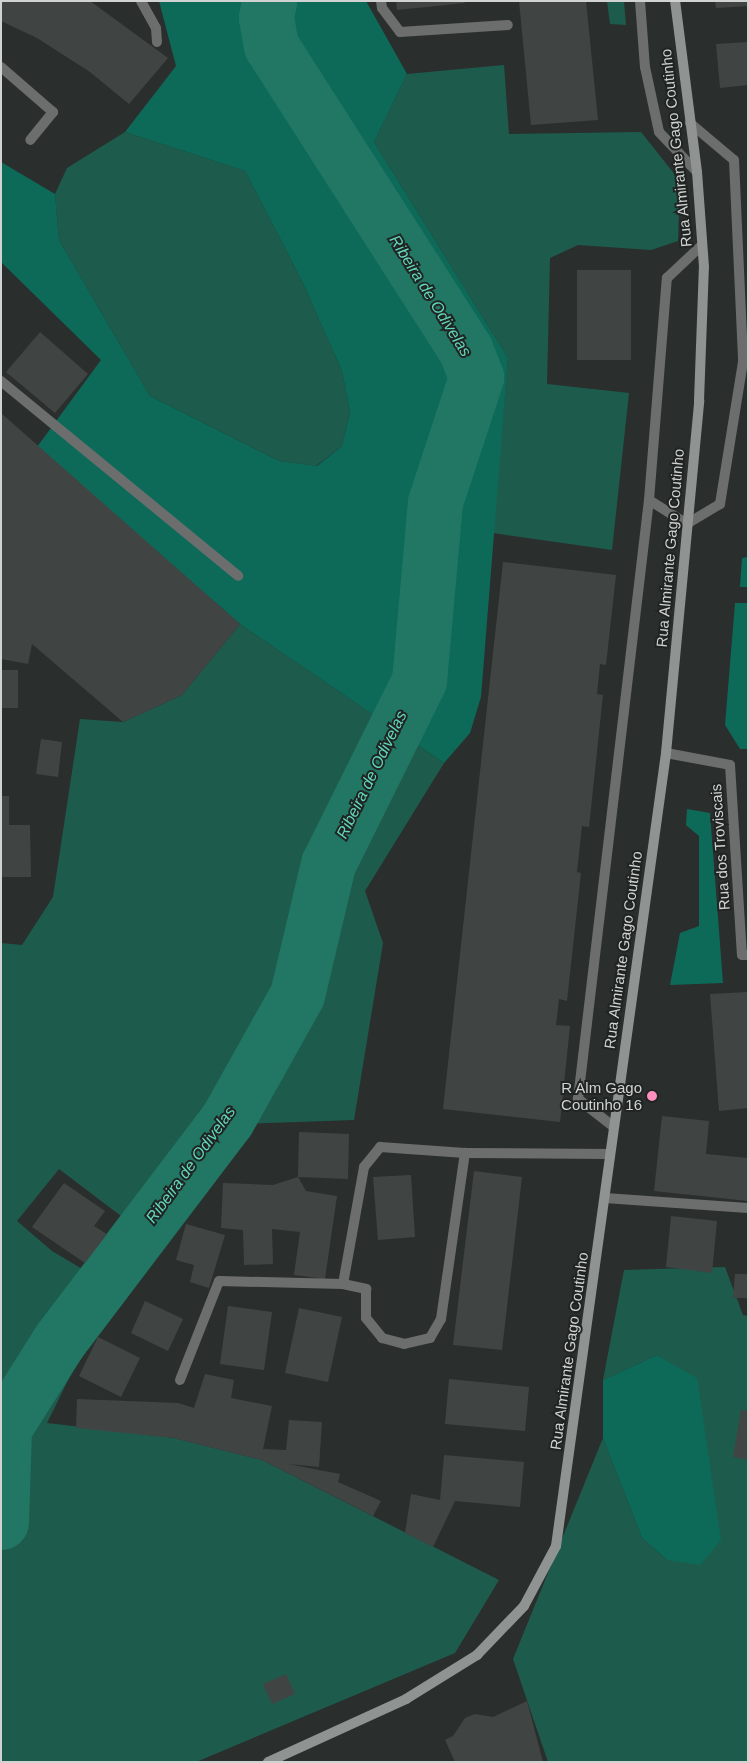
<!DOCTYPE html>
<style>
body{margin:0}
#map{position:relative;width:749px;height:1763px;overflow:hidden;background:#2a2f2d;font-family:Arial,sans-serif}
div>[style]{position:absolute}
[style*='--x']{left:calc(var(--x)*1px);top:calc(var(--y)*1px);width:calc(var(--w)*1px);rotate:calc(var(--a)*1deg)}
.green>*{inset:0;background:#1d5c4d}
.forest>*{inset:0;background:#0d6a58}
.river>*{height:55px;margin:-27.5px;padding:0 27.5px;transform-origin:27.5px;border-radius:27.5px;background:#227764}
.building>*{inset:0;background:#404543}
.lane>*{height:10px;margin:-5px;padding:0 5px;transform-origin:5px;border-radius:5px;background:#6c6e6d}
.street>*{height:10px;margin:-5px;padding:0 5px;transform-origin:5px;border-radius:5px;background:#6c6e6d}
.secondary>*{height:10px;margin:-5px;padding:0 5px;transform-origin:5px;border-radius:5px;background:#8f9391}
.dots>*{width:14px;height:14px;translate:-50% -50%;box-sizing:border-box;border:2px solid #202523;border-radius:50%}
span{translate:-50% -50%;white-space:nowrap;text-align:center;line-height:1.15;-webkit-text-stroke:4px #202523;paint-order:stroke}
.street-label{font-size:15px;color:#d0d3d2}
.poi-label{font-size:15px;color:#d0d3d2}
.right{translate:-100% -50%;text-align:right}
.water-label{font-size:16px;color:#61d8bb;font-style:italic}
.frame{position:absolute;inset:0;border:2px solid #d0d3d2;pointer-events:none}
</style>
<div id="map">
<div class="green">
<i style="clip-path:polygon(607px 1px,624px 1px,626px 25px,610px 24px)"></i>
<i style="clip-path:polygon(504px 65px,509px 134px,641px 132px,680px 181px,678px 241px,651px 250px,578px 245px,550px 258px,547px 384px,629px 393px,612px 550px,493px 533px,508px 358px,374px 142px,407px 74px)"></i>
<i style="clip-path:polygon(125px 132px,245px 171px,301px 279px,342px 371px,350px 412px,342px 446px,316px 466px,279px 461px,150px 396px,59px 240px,55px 194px,67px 168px)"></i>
<i style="clip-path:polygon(evenodd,240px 624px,444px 763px,365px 891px,383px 943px,354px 1120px,238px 1124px,81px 1354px,47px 1423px,174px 1438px,262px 1460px,499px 1580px,455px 1653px,196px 1762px,1px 1762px,1px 943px,22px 945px,53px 897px,80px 719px,123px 722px,182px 695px,240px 624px,59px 1169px,125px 1219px,89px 1273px,52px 1251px,17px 1221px,59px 1169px)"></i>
<i style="clip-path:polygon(725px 1267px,743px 1315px,748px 1316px,748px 1762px,548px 1762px,513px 1659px,603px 1438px,642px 1538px,667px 1560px,696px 1378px,657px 1355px,603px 1380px,624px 1270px)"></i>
</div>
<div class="forest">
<i style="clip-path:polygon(159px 1px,366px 1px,407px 74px,374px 142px,508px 358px,481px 697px,470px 733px,444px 763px,240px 624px,37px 447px,101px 360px,1px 262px,1px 162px,55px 194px,59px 240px,150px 396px,279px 461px,317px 466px,342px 446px,350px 412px,342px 371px,301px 279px,245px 171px,125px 132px,176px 66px)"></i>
<i style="clip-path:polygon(748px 557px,748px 587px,740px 587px,742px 558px)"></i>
<i style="clip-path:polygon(735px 603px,748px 603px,748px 749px,740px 749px,725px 725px)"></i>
<i style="clip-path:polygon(687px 809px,710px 813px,723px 983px,670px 985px,680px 933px,699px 926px,699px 836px,686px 825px)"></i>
<i style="clip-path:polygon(657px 1355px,697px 1378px,721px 1540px,700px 1565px,667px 1560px,642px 1538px,603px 1438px,603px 1380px)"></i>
</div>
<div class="river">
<i style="--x:1;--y:1522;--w:94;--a:-88.2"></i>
<i style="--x:4;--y:1428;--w:103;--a:-57.7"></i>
<i style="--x:59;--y:1341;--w:278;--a:-52.8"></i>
<i style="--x:227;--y:1120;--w:143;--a:-60.8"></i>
<i style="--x:297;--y:995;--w:135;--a:-76.7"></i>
<i style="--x:328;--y:864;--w:204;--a:-63.6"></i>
<i style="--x:419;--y:681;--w:180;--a:-84.9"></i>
<i style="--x:435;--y:502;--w:132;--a:-71.8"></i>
<i style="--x:476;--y:377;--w:30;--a:-111"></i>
<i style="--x:465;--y:349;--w:360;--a:-122.6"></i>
<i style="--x:271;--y:46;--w:29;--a:-100"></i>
<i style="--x:266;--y:17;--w:16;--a:-79"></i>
</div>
<div class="building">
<i style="clip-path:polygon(1px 1px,90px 1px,168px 58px,129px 104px,90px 72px,37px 38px,1px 21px)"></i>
<i style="clip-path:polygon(396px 1px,464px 1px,465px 3px,397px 10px)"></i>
<i style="clip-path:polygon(519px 1px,586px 1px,598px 120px,531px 125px)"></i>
<i style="clip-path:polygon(715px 1px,748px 1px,748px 6px,716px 8px)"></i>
<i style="clip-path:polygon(748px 42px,748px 85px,720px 88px,716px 44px)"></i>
<i style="clip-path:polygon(577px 270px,631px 270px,631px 360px,577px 360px)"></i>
<i style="clip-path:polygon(40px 332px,88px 374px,55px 413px,6px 372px)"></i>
<i style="clip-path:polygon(1px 413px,240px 624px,182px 695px,123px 722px,32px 644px,28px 664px,1px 659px)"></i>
<i style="clip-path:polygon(503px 562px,616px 575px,606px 665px,600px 664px,597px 694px,603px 695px,589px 827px,582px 826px,577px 872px,581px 873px,567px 1001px,559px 999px,556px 1025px,570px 1026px,560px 1122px,443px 1109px)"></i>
<i style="clip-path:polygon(1px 670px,18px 670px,18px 708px,1px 708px)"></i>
<i style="clip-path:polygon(41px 739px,62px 742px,58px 777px,36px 774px)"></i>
<i style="clip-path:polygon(1px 796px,9px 796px,9px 825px,30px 825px,31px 877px,1px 877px)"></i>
<i style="clip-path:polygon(748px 992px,748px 1108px,719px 1111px,710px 994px)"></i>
<i style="clip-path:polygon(662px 1116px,709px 1121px,706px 1154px,748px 1158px,748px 1201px,654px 1191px)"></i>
<i style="clip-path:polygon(299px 1132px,349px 1134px,348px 1179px,298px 1177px)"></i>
<i style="clip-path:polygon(474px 1171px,522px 1177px,502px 1350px,453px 1345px)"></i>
<i style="clip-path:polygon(411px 1175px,415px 1237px,378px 1240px,373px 1177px)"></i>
<i style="clip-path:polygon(298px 1177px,306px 1191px,337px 1196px,325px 1279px,294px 1275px,300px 1232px,272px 1229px,273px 1264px,244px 1265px,243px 1230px,221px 1228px,223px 1183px,273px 1185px)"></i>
<i style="clip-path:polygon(64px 1183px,105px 1211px,94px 1226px,107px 1234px,85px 1263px,32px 1227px)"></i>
<i style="clip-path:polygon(671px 1216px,717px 1221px,712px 1273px,666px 1267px)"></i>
<i style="clip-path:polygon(186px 1224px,225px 1235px,209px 1288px,190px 1282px,194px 1265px,176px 1260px)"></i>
<i style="clip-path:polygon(735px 1274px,748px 1274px,748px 1298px,733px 1298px)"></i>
<i style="clip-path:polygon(145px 1301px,183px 1319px,168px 1351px,131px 1333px)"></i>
<i style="clip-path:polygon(228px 1306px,272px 1312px,264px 1370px,220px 1364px)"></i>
<i style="clip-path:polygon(299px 1308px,342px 1317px,328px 1382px,285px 1373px)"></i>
<i style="clip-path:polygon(98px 1337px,140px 1358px,121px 1397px,79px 1376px)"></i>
<i style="clip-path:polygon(205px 1374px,234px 1380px,231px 1398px,272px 1406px,263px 1449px,286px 1450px,289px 1420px,322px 1422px,319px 1467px,288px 1464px,340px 1474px,338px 1482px,381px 1501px,373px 1516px,262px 1460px,174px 1438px,76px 1428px,77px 1399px,178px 1403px,194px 1408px)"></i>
<i style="clip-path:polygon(449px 1379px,529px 1387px,525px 1431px,445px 1424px)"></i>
<i style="clip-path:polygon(741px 1410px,748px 1411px,748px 1460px,733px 1457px)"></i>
<i style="clip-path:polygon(444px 1455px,524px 1462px,520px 1507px,455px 1501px,433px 1547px,405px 1533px,411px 1494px,440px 1500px)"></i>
<i style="clip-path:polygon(286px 1674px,295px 1694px,272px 1704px,263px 1684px)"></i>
<i style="clip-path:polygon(527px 1701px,543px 1762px,455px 1762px,445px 1740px,453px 1736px,465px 1718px,475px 1714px,493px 1717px)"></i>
</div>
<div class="lane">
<i style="--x:141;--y:1;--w:31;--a:61"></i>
<i style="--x:156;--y:28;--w:14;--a:86"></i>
<i style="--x:640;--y:1;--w:66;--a:85.7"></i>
<i style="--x:645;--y:67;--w:66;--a:77.8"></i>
<i style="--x:659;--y:132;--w:55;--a:46.5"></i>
<i style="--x:1;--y:67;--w:69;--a:40.9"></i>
<i style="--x:53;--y:112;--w:36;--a:129"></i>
<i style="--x:690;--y:123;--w:57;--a:40.1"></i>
<i style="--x:734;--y:160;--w:202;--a:87.4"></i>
<i style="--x:743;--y:362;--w:144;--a:99.2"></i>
<i style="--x:720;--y:504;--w:39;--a:149"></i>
<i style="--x:687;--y:524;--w:45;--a:-147.7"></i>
<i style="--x:649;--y:500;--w:223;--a:-85.4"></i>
<i style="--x:667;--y:278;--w:48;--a:-43.3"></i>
<i style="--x:1;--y:381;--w:307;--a:39.4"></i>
<i style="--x:614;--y:1127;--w:46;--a:-142.1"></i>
<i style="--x:578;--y:1099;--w:603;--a:-83.24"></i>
</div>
<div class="street">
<i style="--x:381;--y:1;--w:7;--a:82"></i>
<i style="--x:382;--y:8;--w:30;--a:53"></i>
<i style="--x:400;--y:32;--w:108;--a:-3.7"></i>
<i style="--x:666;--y:753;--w:65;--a:10.6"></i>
<i style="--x:730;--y:765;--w:190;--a:86.4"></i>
<i style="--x:742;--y:955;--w:6;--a:0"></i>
<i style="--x:605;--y:1198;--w:143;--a:4"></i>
<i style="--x:343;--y:1284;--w:24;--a:12"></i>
<i style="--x:366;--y:1289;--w:29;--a:90"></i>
<i style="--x:366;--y:1318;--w:26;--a:51"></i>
<i style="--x:382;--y:1338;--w:23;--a:15"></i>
<i style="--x:404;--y:1344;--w:27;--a:-13"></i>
<i style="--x:430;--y:1338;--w:22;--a:-60"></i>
<i style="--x:441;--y:1319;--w:168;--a:-81.8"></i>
<i style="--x:180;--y:1380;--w:106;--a:-68.5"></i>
<i style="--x:219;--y:1281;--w:124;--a:1.4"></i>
<i style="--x:343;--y:1284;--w:119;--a:-79.8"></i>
<i style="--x:364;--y:1167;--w:26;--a:-51"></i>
<i style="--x:380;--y:1147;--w:85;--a:4"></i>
<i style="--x:465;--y:1153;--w:145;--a:0.4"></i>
</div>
<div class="secondary">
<i style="--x:268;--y:1762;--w:152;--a:-24.5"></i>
<i style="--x:406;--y:1699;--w:84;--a:-31.8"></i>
<i style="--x:477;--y:1655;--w:68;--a:-46.2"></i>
<i style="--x:524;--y:1606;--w:68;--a:-61.9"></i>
<i style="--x:556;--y:1546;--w:801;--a:-82.1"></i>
<i style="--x:666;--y:753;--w:354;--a:-84.6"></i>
<i style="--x:699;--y:401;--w:134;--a:-87.9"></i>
<i style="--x:704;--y:267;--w:95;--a:-94.2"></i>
<i style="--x:697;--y:172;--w:172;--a:-97.3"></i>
</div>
<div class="dots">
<i style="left:652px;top:1096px;background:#fe8ebc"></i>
</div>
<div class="street-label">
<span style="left:676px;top:148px;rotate:-96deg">Rua Almirante Gago Coutinho</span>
<span style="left:670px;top:548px;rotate:-85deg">Rua Almirante Gago Coutinho</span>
<span style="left:720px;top:847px;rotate:-94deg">Rua dos Troviscais</span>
<span style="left:623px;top:950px;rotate:-82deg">Rua Almirante Gago Coutinho</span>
<span style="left:569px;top:1351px;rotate:-82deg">Rua Almirante Gago Coutinho</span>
</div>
<div class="poi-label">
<span class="right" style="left:642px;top:1096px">R Alm Gago<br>Coutinho 16</span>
</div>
<div class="water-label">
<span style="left:430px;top:296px;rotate:58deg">Ribeira de Odivelas</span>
<span style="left:372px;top:775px;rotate:-64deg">Ribeira de Odivelas</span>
<span style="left:191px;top:1165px;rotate:-54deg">Ribeira de Odivelas</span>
</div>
<div class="frame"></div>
</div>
